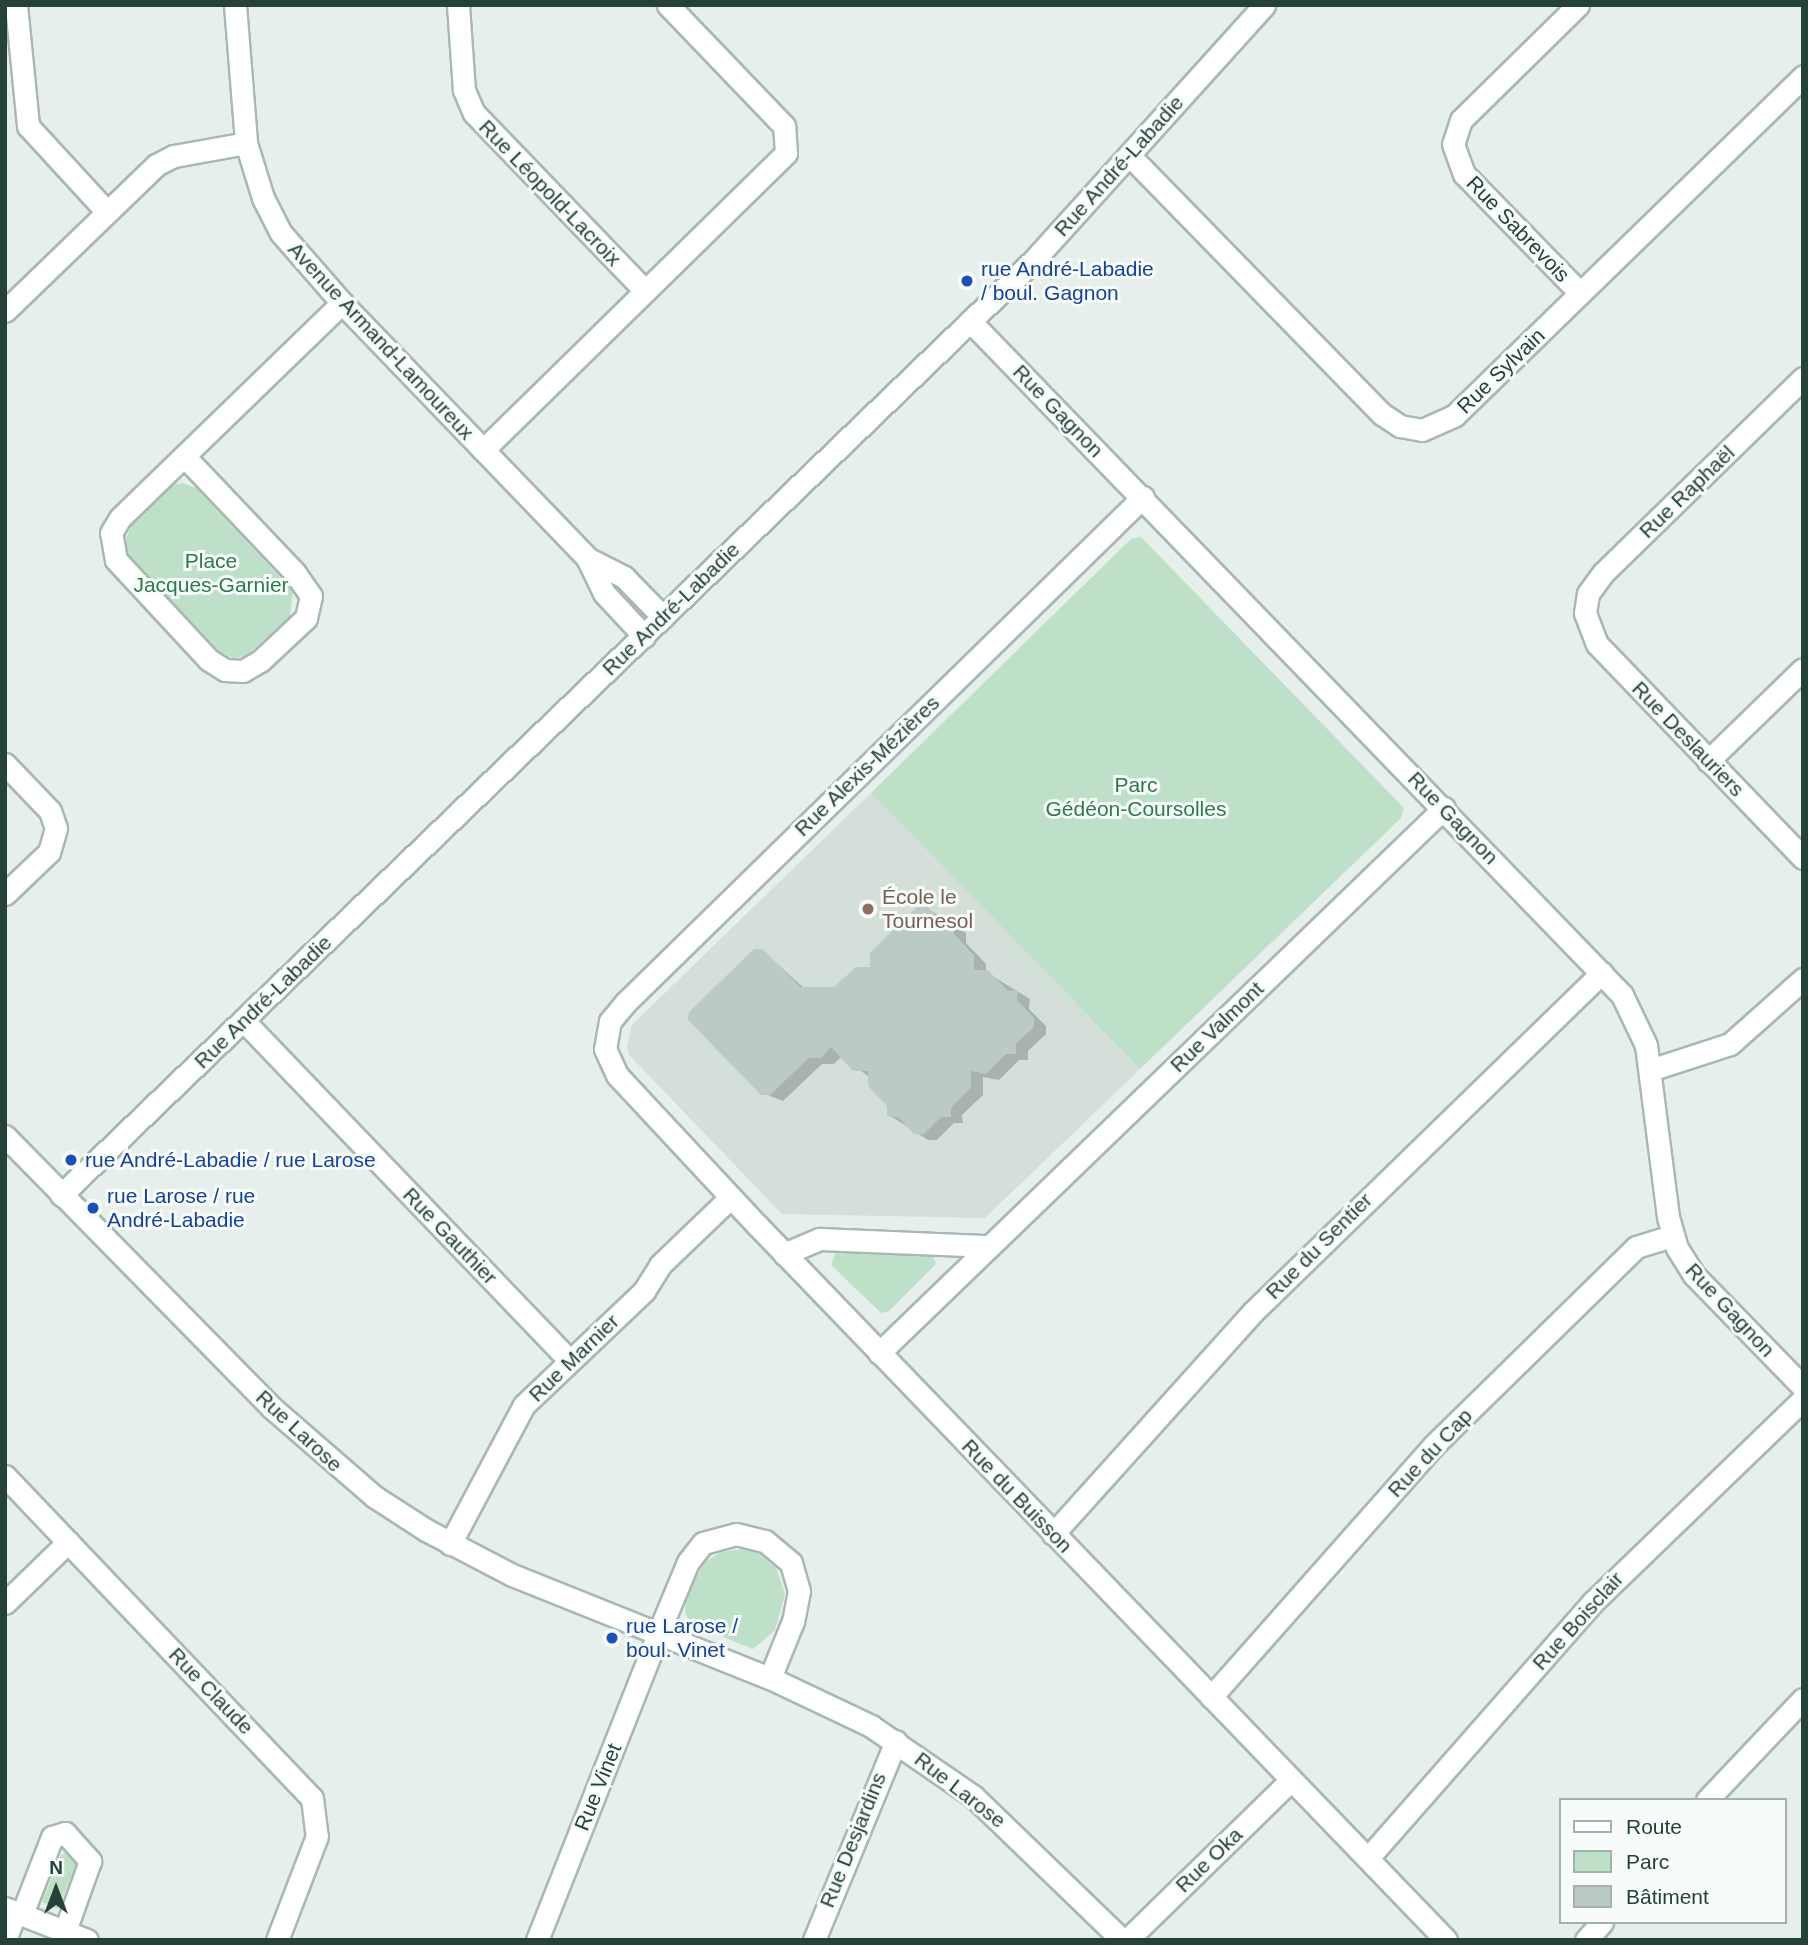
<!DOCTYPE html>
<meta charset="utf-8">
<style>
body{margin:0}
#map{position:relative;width:1808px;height:1945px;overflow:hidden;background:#e6efeb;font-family:Helvetica,sans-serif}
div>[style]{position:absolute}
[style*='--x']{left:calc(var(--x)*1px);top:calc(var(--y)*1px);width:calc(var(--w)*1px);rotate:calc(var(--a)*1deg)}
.built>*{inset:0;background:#d4dfda}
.green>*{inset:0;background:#bfe0c8}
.shadow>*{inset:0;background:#0003}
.building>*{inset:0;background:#bbcac4}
.roads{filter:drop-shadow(2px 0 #a8b8b2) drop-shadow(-2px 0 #a8b8b2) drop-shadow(0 2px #a8b8b2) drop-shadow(0 -2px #a8b8b2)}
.minor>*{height:21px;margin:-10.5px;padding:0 10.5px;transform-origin:10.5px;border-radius:10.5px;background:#fff}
.tertiary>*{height:21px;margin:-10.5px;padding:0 10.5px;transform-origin:10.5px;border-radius:10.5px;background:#fff}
.dots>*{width:19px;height:19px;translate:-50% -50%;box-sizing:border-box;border:4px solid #f7fbf9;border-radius:50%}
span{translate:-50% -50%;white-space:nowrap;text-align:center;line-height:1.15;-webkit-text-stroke:6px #f7fbf9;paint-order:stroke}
.street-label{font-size:21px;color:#24423a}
.transit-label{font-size:21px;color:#164399}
.left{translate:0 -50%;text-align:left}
.park-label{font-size:21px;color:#2d7a4b}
.education-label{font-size:21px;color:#785e54}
.frame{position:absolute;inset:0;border:7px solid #24423a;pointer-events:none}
.legend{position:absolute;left:1559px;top:1798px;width:228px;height:126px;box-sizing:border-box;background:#f7fbf9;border:2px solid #a3b1ad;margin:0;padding:9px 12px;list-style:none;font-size:21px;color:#24423a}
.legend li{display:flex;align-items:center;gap:14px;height:35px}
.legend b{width:35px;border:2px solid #a3b1ad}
.north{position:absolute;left:21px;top:1854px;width:70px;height:70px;-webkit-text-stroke:5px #f7fbf9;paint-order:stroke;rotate:0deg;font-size:19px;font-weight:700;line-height:28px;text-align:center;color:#24423a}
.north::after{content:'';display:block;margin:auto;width:24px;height:32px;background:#24423a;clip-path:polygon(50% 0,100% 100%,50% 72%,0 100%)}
</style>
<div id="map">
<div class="built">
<i style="clip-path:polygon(871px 793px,1140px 1069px,985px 1218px,782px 1214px,630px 1056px,627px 1047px,632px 1025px)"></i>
</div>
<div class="green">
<i style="clip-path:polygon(183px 483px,196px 488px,293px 591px,290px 616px,246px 656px,233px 658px,220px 652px,127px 553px,126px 538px,132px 525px,174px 485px)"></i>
<i style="clip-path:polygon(1141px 537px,1404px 808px,1401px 818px,1140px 1069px,871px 793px,1131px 539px)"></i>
<i style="clip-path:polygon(837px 1249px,931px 1251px,936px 1264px,889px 1311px,881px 1313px,831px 1265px)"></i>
<i style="clip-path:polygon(744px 1549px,759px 1554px,776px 1568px,785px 1594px,775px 1630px,753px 1649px,691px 1624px,685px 1612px,686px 1596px,705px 1562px,721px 1552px)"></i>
<i style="clip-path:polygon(69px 1851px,77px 1862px,58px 1909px,42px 1902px,61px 1855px)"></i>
</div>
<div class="shadow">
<i style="clip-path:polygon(927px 908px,966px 933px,966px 943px,986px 964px,986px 972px,1030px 999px,1029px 1009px,1046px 1026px,1046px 1034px,1028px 1051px,1028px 1060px,1019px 1060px,999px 1080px,983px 1077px,983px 1095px,962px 1115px,963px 1123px,954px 1123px,937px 1140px,928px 1140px,889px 1115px,889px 1105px,869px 1077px,842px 1056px,834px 1064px,822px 1064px,783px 1101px,762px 1093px,763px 951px,804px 988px,835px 989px,871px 969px,901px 926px)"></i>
</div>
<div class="building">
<i style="clip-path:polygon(918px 906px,927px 906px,945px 925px,954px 925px,954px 934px,974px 955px,974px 970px,988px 970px,1008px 991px,1018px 990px,1017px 1000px,1034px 1018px,1034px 1027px,1016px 1044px,1016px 1054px,1006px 1054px,986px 1074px,971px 1071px,971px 1088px,951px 1108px,951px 1117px,941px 1117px,924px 1134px,914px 1134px,898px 1117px,887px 1116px,887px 1106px,868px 1086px,868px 1071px,853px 1071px,831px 1047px,821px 1058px,809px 1058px,770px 1095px,761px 1095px,688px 1020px,689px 1012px,754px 949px,763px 949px,800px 987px,834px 987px,856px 967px,870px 967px,870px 953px,890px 933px,891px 924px,900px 924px)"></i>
</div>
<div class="roads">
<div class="minor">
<i style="--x:16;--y:5;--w:122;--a:84.3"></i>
<i style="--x:28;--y:126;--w:117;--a:47.4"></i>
<i style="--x:235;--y:5;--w:138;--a:85.4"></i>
<i style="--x:246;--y:143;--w:58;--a:72.8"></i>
<i style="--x:263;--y:198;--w:39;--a:63"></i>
<i style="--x:281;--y:233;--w:93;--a:48.9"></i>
<i style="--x:342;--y:303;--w:354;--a:46.1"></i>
<i style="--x:587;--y:558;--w:39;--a:64"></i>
<i style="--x:604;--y:593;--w:59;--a:47.1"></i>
<i style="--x:458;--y:5;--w:85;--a:86"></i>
<i style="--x:464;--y:90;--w:25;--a:67"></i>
<i style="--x:474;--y:113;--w:247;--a:46.1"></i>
<i style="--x:1578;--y:5;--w:164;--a:135.5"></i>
<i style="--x:1461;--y:120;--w:25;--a:108"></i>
<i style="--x:1453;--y:144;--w:32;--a:70"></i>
<i style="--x:1464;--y:174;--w:166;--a:45.7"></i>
<i style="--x:1130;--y:156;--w:361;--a:45.7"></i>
<i style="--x:1382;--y:414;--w:22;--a:34"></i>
<i style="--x:1400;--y:426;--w:22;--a:10"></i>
<i style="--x:1422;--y:430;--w:36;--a:-24"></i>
<i style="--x:1455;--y:415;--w:486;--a:-44.2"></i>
<i style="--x:5;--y:311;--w:210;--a:-44"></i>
<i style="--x:156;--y:165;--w:20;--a:-27"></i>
<i style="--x:174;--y:156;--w:73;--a:-10.2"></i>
<i style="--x:970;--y:321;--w:938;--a:45.95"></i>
<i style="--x:1622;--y:995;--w:55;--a:64.4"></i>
<i style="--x:1646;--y:1045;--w:173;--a:82.7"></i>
<i style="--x:1668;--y:1217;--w:32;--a:74"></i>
<i style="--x:1677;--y:1248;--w:32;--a:58"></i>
<i style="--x:1694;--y:1275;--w:156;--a:45.8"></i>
<i style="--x:1803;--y:378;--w:279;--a:135.7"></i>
<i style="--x:1603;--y:573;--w:26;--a:126"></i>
<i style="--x:1588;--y:594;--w:19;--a:99"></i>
<i style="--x:1585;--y:613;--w:33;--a:69"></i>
<i style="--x:1597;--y:644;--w:297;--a:46.1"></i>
<i style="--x:483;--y:450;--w:424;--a:-44.4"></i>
<i style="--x:786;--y:153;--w:27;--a:-94"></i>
<i style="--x:784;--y:126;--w:168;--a:-133.8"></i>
<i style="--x:185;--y:457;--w:160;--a:46.5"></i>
<i style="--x:295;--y:573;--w:28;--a:55"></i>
<i style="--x:311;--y:596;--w:23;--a:103"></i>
<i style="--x:306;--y:618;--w:63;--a:136.9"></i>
<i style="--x:260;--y:661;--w:20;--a:150"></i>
<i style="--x:243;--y:671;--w:18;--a:-177"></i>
<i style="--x:225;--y:670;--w:19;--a:-148"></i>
<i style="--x:209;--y:660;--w:137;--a:-132.9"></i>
<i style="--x:116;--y:560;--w:27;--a:-100"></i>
<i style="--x:111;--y:533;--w:17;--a:-59"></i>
<i style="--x:120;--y:518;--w:309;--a:-44.1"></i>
<i style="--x:1143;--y:497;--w:723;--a:135.67"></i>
<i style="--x:626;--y:1002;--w:25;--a:130"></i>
<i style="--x:610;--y:1021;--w:28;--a:100"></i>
<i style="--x:605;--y:1049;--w:29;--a:65"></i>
<i style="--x:617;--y:1075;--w:205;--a:47"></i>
<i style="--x:757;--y:1225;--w:993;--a:46.06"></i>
<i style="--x:587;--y:558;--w:42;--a:27.2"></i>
<i style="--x:624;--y:577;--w:56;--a:45.7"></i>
<i style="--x:1708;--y:761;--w:132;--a:-44.1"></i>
<i style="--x:5;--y:764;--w:65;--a:46.2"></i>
<i style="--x:50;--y:811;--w:18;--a:71"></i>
<i style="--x:56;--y:828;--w:25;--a:106"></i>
<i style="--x:49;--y:852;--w:61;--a:136.3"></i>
<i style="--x:243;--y:1020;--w:472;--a:46.2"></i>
<i style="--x:1650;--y:1070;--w:84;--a:-18"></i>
<i style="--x:1730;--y:1044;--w:98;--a:-41.7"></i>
<i style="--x:784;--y:1254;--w:39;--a:-23"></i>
<i style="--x:820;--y:1239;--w:170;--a:2.4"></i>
<i style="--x:879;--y:1353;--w:785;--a:-43.97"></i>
<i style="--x:5;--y:1476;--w:445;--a:46.4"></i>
<i style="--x:312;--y:1798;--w:38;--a:83"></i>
<i style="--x:317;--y:1836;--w:111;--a:111"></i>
<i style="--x:1053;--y:1534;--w:300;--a:-48"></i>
<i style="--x:1254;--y:1311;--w:485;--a:-44.2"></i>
<i style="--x:450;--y:1544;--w:157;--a:-62"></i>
<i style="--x:524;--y:1405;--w:166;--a:-43.5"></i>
<i style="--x:644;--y:1291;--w:31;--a:-58"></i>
<i style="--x:660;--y:1265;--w:98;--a:-43.8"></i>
<i style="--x:5;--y:1603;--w:88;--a:-44.1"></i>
<i style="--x:658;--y:1634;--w:78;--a:-67.4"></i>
<i style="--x:688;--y:1562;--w:24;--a:-52"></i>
<i style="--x:703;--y:1543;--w:34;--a:-15"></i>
<i style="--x:736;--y:1534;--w:30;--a:14"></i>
<i style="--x:765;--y:1541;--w:34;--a:40"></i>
<i style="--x:791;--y:1563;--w:29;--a:74"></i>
<i style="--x:799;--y:1591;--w:31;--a:101"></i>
<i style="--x:793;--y:1621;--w:61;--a:112"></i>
<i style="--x:1211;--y:1697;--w:335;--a:-48.5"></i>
<i style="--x:1433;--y:1446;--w:284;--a:-44.4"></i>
<i style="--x:1636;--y:1247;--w:38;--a:-17"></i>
<i style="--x:1707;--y:1800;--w:139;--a:-46.5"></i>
<i style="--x:1368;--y:1858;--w:341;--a:-48.7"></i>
<i style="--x:1593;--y:1602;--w:292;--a:-44"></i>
<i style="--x:5;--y:1908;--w:88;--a:21.3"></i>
<i style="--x:22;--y:1914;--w:83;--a:-68.7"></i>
<i style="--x:52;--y:1837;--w:14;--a:-17"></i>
<i style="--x:65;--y:1833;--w:38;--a:48"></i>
<i style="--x:90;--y:1861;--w:74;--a:109.7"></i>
<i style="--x:5;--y:1940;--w:30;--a:-69"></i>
<i style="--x:814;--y:1940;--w:215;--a:-67.6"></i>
<i style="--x:1127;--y:1940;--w:229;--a:-44.3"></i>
<i style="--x:1586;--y:1940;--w:24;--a:-48"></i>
</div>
<div class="tertiary">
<i style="--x:5;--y:1136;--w:380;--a:45.5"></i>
<i style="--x:271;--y:1407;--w:138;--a:40.9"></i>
<i style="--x:375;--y:1497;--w:61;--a:32.9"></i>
<i style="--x:426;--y:1530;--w:97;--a:27.6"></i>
<i style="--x:512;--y:1575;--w:278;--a:21.8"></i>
<i style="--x:770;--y:1678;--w:112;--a:25.4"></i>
<i style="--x:871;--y:1726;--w:124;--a:34.5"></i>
<i style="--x:973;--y:1796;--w:207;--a:44"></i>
<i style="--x:61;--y:1195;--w:1348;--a:-43.86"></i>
<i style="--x:1033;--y:261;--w:345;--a:-47.9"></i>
<i style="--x:537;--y:1940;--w:329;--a:-68.4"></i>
</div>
</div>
<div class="dots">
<i style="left:967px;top:281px;background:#1a4fb4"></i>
<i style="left:868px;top:909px;background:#8d6e63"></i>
<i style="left:71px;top:1160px;background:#1a4fb4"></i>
<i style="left:93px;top:1208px;background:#1a4fb4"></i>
<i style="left:612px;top:1638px;background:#1a4fb4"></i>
</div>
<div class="street-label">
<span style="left:1119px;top:166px;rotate:-48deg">Rue André-Labadie</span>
<span style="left:550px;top:193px;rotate:46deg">Rue Léopold-Lacroix</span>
<span style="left:1518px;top:229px;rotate:46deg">Rue Sabrevois</span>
<span style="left:381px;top:341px;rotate:47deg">Avenue Armand-Lamoureux</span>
<span style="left:1501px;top:371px;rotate:-44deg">Rue Sylvain</span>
<span style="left:1058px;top:411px;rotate:46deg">Rue Gagnon</span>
<span style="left:1687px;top:492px;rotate:-44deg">Rue Raphaël</span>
<span style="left:671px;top:609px;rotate:-44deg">Rue André-Labadie</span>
<span style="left:1688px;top:739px;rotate:46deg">Rue Deslauriers</span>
<span style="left:867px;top:766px;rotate:-44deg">Rue Alexis-Mézières</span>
<span style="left:1453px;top:818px;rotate:46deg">Rue Gagnon</span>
<span style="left:263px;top:1002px;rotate:-44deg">Rue André-Labadie</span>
<span style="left:1217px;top:1027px;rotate:-44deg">Rue Valmont</span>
<span style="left:450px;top:1236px;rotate:46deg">Rue Gauthier</span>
<span style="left:1319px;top:1246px;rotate:-45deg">Rue du Sentier</span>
<span style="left:1730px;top:1310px;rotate:47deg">Rue Gagnon</span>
<span style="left:574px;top:1358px;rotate:-44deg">Rue Marnier</span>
<span style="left:299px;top:1431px;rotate:43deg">Rue Larose</span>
<span style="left:1430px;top:1453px;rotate:-47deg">Rue du Cap</span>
<span style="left:1017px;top:1496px;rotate:46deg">Rue du Buisson</span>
<span style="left:1578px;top:1621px;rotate:-48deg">Rue Boisclair</span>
<span style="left:211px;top:1691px;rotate:46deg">Rue Claude</span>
<span style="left:598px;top:1787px;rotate:-68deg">Rue Vinet</span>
<span style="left:960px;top:1790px;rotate:38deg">Rue Larose</span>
<span style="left:853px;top:1840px;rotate:-68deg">Rue Desjardins</span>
<span style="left:1209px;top:1860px;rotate:-44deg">Rue Oka</span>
</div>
<div class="transit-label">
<span class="left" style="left:981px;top:281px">rue André-Labadie<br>/ boul. Gagnon</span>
<span class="left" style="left:85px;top:1160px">rue André-Labadie / rue Larose</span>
<span class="left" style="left:107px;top:1208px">rue Larose / rue<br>André-Labadie</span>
<span class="left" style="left:626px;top:1638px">rue Larose /<br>boul. Vinet</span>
</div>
<div class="park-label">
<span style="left:211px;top:573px">Place<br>Jacques-Garnier</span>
<span style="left:1136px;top:797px">Parc<br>Gédéon-Coursolles</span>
</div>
<div class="education-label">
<span class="left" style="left:882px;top:909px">École le<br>Tournesol</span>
</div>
<div class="frame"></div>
<ul class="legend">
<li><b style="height:9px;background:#fff"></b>Route</li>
<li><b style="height:19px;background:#bfe0c8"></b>Parc</li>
<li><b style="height:19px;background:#bbcac4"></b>Bâtiment</li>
</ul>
<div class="north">N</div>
</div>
